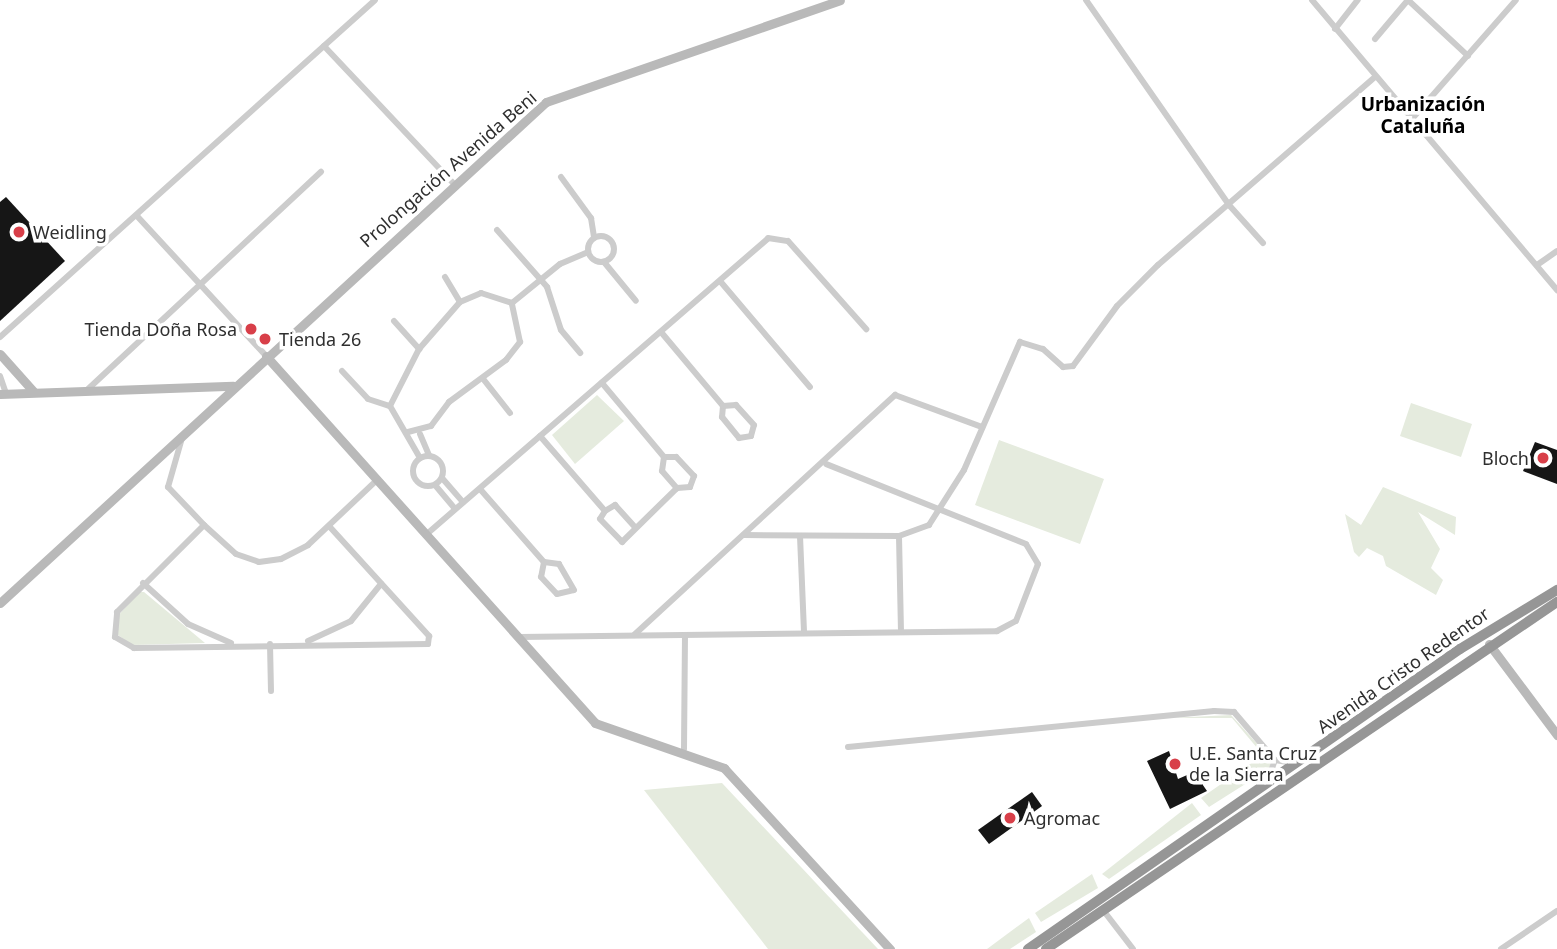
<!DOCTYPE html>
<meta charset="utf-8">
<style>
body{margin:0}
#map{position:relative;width:1557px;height:949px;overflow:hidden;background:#fff;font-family:"Noto Sans",sans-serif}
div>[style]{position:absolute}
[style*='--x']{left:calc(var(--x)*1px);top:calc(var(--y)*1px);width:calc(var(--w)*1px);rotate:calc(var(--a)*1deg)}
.green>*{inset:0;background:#e5ebde}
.building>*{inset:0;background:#161616}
.street>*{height:6px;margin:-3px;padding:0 3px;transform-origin:3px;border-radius:3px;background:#ccc}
.street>.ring{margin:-3px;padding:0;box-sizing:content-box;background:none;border:6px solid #ccc;border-radius:50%}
.secondary>*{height:9px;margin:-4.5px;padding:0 4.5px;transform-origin:4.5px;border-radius:4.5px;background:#b9b9b9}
.highway>*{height:10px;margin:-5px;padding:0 5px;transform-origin:5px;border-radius:5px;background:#969696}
.dots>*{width:19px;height:19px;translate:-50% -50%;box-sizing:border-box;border:4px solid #fff;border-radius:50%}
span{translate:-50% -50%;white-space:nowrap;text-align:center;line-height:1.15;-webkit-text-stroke:7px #fff;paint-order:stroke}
.street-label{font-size:18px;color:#2f2f2f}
.poi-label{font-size:18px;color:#2f2f2f}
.left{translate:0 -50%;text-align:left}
.right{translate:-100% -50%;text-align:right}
.neighbourhood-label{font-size:19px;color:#000;font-weight:700}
</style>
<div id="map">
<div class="green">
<i style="clip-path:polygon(597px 395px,624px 421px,575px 464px,552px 435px)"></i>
<i style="clip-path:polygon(1411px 403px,1472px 424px,1461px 457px,1400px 436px)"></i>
<i style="clip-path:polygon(999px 440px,1104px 479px,1080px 544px,975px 505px)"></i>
<i style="clip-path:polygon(1383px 487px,1456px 517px,1455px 535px,1418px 512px,1440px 549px,1431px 568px,1443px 580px,1436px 595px,1386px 566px,1383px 556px,1367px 548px,1359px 557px,1354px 552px,1345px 514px,1361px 525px)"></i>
<i style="clip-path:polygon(139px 592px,144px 592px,205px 643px,132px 645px,118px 635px,117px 617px)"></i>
<i style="clip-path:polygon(1231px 715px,1272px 760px,1269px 769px,1209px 807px,1201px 798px,1263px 755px,1232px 718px,1170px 718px)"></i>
<i style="clip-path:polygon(722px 783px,878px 949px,768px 949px,644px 790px)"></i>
<i style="clip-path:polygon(1192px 803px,1201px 815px,1109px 879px,1102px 874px)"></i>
<i style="clip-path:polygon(1092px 874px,1098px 888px,1041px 922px,1035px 913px)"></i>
<i style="clip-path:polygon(1029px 918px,1036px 932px,1010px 949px,987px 949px)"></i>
</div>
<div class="building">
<i style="clip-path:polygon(6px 197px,65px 261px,0 321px,0 202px)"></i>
<i style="clip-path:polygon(1535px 442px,1557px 450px,1557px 484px,1523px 471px)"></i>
<i style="clip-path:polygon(1169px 751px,1178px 779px,1194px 772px,1207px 791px,1170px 809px,1147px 761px)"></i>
<i style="clip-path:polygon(1032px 792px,1042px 806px,989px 844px,978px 830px)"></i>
</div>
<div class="street">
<i style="--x:1086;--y:0;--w:250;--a:55.1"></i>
<i style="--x:1229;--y:205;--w:51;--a:48.2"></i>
<i style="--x:1312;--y:0;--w:380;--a:49.8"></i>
<i style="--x:1408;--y:0;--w:82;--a:43"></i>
<i style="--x:1335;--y:29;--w:37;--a:-52"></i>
<i style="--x:1375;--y:39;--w:51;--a:-49.8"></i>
<i style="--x:324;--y:46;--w:190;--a:46.7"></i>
<i style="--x:1411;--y:120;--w:159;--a:-48.8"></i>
<i style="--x:561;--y:177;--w:51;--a:53.8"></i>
<i style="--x:591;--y:218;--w:19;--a:81"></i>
<i style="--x:137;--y:216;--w:190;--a:47.3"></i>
<i style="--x:497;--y:230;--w:76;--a:48.7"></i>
<i style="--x:547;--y:287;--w:45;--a:72"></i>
<i style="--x:561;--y:330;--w:30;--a:50"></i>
<i class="ring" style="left:588px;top:236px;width:20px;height:20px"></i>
<i style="--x:604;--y:262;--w:50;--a:50.6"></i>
<i style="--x:1537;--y:265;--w:24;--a:-35"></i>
<i style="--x:445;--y:277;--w:29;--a:59"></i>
<i style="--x:720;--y:281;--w:139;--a:49.7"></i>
<i style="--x:394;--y:321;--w:38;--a:48"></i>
<i style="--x:661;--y:332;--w:97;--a:50"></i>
<i style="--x:723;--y:406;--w:11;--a:95"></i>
<i style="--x:722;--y:417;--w:27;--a:51"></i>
<i style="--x:739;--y:438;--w:12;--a:-9"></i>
<i style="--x:751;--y:436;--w:11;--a:-75"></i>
<i style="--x:754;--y:425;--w:27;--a:-132"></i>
<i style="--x:736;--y:405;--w:13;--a:176"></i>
<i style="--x:0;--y:337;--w:504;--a:-41.94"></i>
<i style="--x:342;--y:371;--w:38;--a:47"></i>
<i style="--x:368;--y:399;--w:23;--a:18"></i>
<i style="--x:0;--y:376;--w:18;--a:71"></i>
<i style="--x:484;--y:380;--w:42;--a:51.8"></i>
<i style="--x:87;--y:390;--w:320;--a:-43"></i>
<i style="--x:408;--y:432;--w:24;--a:-15"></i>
<i style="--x:431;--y:426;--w:30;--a:-53"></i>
<i style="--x:449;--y:402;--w:71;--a:-36.4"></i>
<i style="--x:506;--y:360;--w:23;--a:-52"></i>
<i style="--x:520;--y:342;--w:40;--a:-102"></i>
<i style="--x:420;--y:434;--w:23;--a:67"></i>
<i style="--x:540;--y:436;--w:99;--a:49.1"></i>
<i style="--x:605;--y:511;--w:9;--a:122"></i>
<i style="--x:600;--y:519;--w:32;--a:46"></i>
<i style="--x:622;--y:542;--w:77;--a:-44.5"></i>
<i style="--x:677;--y:488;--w:13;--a:-4"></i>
<i style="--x:690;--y:487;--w:12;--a:-70"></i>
<i style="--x:694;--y:476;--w:26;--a:-133"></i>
<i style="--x:676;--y:457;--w:12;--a:180"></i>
<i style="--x:664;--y:457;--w:97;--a:-130"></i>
<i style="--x:182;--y:438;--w:51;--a:105.9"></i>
<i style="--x:168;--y:487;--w:52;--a:46.5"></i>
<i class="ring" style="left:413px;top:456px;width:24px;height:24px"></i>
<i style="--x:664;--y:457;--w:14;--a:98"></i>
<i style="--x:662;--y:471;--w:23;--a:49"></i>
<i style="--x:420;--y:458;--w:60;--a:-120"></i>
<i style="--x:390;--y:406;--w:64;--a:-63"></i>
<i style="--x:419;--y:349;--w:62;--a:-48.9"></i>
<i style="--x:460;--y:302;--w:23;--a:-23"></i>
<i style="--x:481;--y:293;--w:33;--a:18"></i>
<i style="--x:512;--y:303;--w:62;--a:-39.1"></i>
<i style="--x:560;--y:264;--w:30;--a:-23"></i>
<i style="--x:442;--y:478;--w:32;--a:49"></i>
<i style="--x:435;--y:485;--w:31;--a:50"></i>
<i style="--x:480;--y:489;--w:97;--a:48.8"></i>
<i style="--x:544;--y:562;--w:15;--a:101"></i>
<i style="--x:541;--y:577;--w:23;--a:47"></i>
<i style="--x:557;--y:594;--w:17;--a:-13"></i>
<i style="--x:574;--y:590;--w:30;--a:-120"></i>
<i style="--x:559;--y:564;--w:15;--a:-172"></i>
<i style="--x:605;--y:511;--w:12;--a:-31"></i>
<i style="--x:615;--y:505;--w:28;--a:48"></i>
<i style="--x:329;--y:526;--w:149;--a:47.7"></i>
<i style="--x:429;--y:636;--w:8;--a:97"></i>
<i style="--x:428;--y:644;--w:294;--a:179.2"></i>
<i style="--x:134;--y:648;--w:22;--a:-150"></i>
<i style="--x:115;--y:637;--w:25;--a:-85"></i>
<i style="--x:117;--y:612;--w:123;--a:-45"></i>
<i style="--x:204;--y:525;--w:43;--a:42.2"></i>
<i style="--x:236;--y:554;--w:24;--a:19"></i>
<i style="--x:259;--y:562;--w:22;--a:-8"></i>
<i style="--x:281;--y:559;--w:30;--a:-27"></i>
<i style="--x:308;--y:545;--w:96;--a:-43.3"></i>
<i style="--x:428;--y:533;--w:450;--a:-40.9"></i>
<i style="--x:768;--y:238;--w:20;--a:9"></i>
<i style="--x:788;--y:241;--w:118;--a:48.4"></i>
<i style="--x:744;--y:535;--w:155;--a:0.4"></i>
<i style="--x:899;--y:536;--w:32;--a:-20"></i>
<i style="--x:929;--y:525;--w:65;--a:-57.5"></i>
<i style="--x:964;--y:470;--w:140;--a:-66.4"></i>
<i style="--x:1020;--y:342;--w:24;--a:17"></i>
<i style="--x:1043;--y:349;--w:27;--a:42"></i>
<i style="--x:1063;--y:367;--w:10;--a:-6"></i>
<i style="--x:1073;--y:366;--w:74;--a:-53.7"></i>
<i style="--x:1117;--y:306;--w:58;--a:-45"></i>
<i style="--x:1158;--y:265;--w:287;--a:-40.9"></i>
<i style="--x:800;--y:536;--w:95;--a:87.6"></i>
<i style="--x:899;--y:536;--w:93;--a:88.8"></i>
<i style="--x:143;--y:583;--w:61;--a:42.3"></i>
<i style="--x:188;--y:624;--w:47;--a:23.8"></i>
<i style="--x:634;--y:635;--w:355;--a:-42.6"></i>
<i style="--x:895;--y:395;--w:93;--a:20.2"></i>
<i style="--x:519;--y:637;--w:478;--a:-0.7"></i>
<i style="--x:997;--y:631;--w:21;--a:-28"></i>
<i style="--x:1016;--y:621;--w:61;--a:-68.9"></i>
<i style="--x:1038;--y:564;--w:23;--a:-121"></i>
<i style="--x:1026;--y:544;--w:215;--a:-158.2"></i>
<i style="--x:308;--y:641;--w:47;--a:-24.9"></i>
<i style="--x:351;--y:621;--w:48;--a:-51"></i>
<i style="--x:270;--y:644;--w:47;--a:88.8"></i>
<i style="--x:848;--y:747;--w:368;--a:-5.6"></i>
<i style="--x:1214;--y:711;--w:20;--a:3"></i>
<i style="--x:1234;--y:712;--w:63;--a:49.5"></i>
<i style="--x:1275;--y:760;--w:19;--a:9"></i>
<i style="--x:684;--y:749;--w:114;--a:-89.5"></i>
<i style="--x:1268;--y:780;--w:21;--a:-71"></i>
<i style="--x:1103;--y:910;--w:49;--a:52.4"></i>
<i style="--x:1501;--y:949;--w:68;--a:-34.2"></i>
</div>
<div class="secondary">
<i style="--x:0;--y:354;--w:50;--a:48.3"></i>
<i style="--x:266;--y:356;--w:493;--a:48.1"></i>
<i style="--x:595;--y:723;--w:137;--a:19.2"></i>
<i style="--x:724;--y:768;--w:246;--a:47.5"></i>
<i style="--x:0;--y:394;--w:233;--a:-2"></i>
<i style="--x:0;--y:603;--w:741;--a:-42.54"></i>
<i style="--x:546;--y:102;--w:311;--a:-19.1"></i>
<i style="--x:1489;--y:644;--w:114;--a:53.2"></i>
</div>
<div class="highway">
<i style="--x:1028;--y:949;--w:526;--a:-34.78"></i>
<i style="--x:1460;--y:649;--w:114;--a:-31.3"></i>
<i style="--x:1046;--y:949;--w:618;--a:-34.18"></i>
</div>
<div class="dots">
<i style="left:19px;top:232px;background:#d83f49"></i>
<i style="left:251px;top:329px;background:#d83f49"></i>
<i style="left:265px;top:339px;background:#d83f49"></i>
<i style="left:1543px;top:458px;background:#d83f49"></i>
<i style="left:1175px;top:764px;background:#d83f49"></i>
<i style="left:1010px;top:818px;background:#d83f49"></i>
</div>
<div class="street-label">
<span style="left:448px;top:169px;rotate:-41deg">Prolongación Avenida Beni</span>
<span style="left:1403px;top:670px;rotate:-35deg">Avenida Cristo Redentor</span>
</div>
<div class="poi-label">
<span class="left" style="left:33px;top:232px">Weidling</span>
<span class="right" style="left:237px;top:329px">Tienda Doña Rosa</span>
<span class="left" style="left:279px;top:339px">Tienda 26</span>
<span class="right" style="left:1529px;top:458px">Bloch</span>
<span class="left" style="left:1189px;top:764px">U.E. Santa Cruz<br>de la Sierra</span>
<span class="left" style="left:1024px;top:818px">Agromac</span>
</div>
<div class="neighbourhood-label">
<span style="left:1423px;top:116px">Urbanización<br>Cataluña</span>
</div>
</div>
